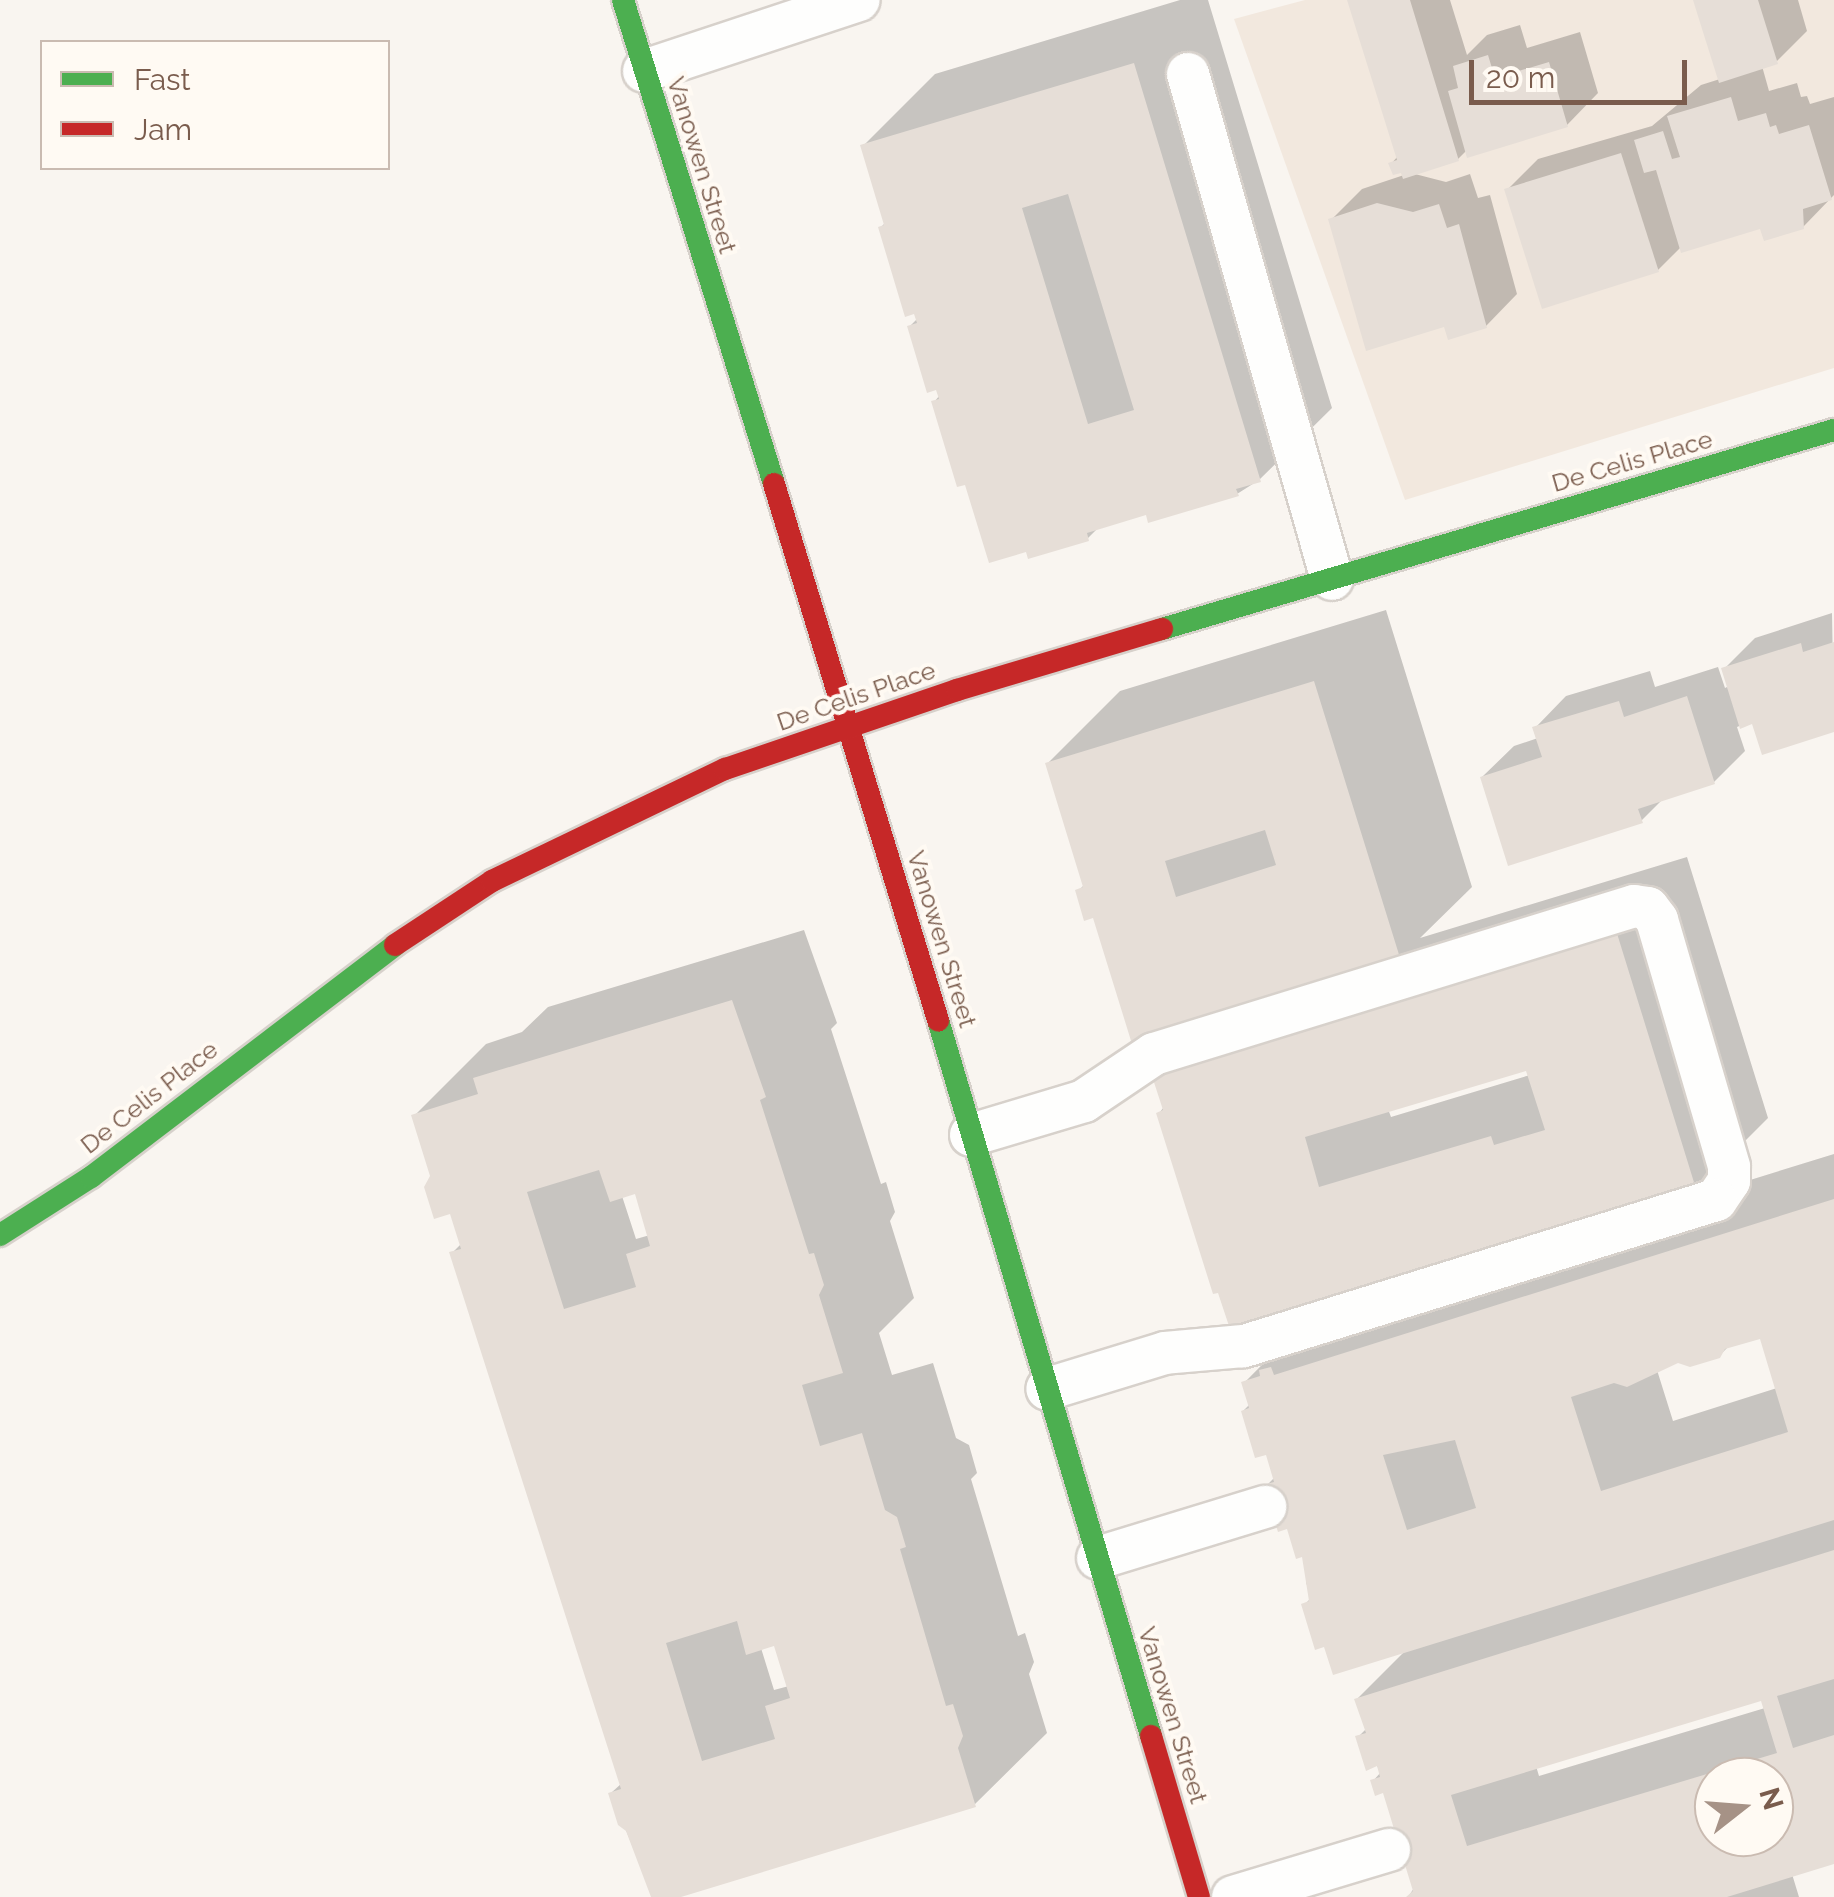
<!DOCTYPE html>
<style>
body{margin:0}
#map{position:relative;width:1834px;height:1897px;overflow:hidden;background:#f9f5f0;font-family:Raleway,sans-serif}
div>[style]{position:absolute}
[style*='--x']{left:calc(var(--x)*1px);top:calc(var(--y)*1px);width:calc(var(--w)*1px);rotate:calc(var(--a)*1deg)}
.residential>*{inset:0;background:#f2e8de}
.shadow>*{inset:0;background:#0003}
.building>*{inset:0;background:#e6ded7}
.roads{filter:drop-shadow(2px 0 #d7d1cb) drop-shadow(-2px 0 #d7d1cb) drop-shadow(0 2px #d7d1cb) drop-shadow(0 -2px #d7d1cb)}
.lane>*{height:42px;margin:-21px;padding:0 21px;transform-origin:21px;border-radius:21px;background:#fefefd}
.fast>*{height:22px;margin:-11px;padding:0 11px;transform-origin:11px;border-radius:11px;background:#4caf50}
.jam>*{height:22px;margin:-11px;padding:0 11px;transform-origin:11px;border-radius:11px;background:#c62828}
span{translate:-50% -50%;white-space:nowrap;text-align:center;line-height:1.15;-webkit-text-stroke:8px #fffaf3;paint-order:stroke}
.street-label{font-size:25px;color:#7a5c4d}
.legend{position:absolute;left:40px;top:40px;width:350px;height:130px;box-sizing:border-box;background:#fffaf3;border:2px solid #cabbb1;margin:0;padding:12px 18px;list-style:none;font-size:30px;color:#7a5c4d}
.legend li{display:flex;align-items:center;gap:20px;height:50px}
.legend b{width:50px;border:2px solid #cabbb1}
.north{position:absolute;left:1694px;top:1757px;width:100px;height:100px;box-sizing:border-box;background:#fffaf3;border:2px solid #cabbb1;border-radius:50%;rotate:73deg;font-size:28px;font-weight:700;line-height:40px;text-align:center;color:#7a5c4d}
.north::after{content:'';display:block;margin:auto;width:35px;height:45px;background:#a69286;clip-path:polygon(50% 0,100% 100%,50% 72%,0 100%)}
.scale{position:absolute;left:1469px;top:60px;width:218px;height:45px;box-sizing:border-box;border:5px solid #7a5c4d;border-top:0;padding-left:12px;font-size:30px;line-height:35px;white-space:nowrap;color:#7a5c4d;-webkit-text-stroke:8px #fffaf3;paint-order:stroke}
</style>
<div id="map">
<div class="residential">
<i style="clip-path:polygon(1305px 0,1834px 0,1834px 368px,1405px 500px,1234px 19px)"></i>
</div>
<div class="shadow">
<i style="clip-path:polygon(1180px 0,1208px 0,1332px 408px,1259px 480px,1237px 494px,1148px 512px,1100px 526px,1088px 538px,967px 482px,934px 402px,940px 395px,909px 327px,918px 318px,880px 228px,886px 222px,863px 146px,935px 74px)"></i>
<i style="clip-path:polygon(1349px 0,1450px 0,1467px 55px,1487px 35px,1520px 25px,1527px 48px,1580px 32px,1598px 93px,1567px 125px,1467px 150px,1458px 159px,1411px 173px,1446px 182px,1470px 174px,1478px 198px,1490px 195px,1517px 294px,1486px 326px,1446px 324px,1367px 348px,1331px 220px,1362px 189px,1404px 175px,1391px 164px,1398px 156px)"></i>
<i style="clip-path:polygon(1695px 0,1798px 0,1807px 31px,1776px 62px,1762px 66px,1769px 91px,1797px 83px,1801px 97px,1807px 96px,1810px 104px,1834px 97px,1834px 195px,1803px 227px,1761px 226px,1682px 246px,1658px 270px,1507px 190px,1538px 159px,1652px 126px,1701px 85px,1720px 79px)"></i>
<i style="clip-path:polygon(evenodd,1386px 610px,1472px 887px,1420px 938px,1687px 857px,1768px 1118px,1696px 1190px,1346px 1305px,1834px 1154px,1834px 1861px,1792px 1874px,1799px 1897px,1408px 1897px,1414px 1888px,1384px 1789px,1373px 1781px,1381px 1772px,1358px 1737px,1367px 1728px,1357px 1699px,1407px 1649px,1326px 1644px,1304px 1605px,1311px 1598px,1306px 1582px,1311px 1577px,1304px 1554px,1266px 1486px,1275px 1477px,1267px 1452px,1243px 1411px,1250px 1404px,1244px 1383px,1322px 1304px,1159px 1113px,1164px 1107px,1094px 915px,1078px 891px,1085px 884px,1048px 763px,1120px 691px,1386px 610px,1528px 1067px,1530px 1075px,1391px 1117px,1388px 1109px,1528px 1067px,1386px 610px,1762px 1336px,1777px 1388px,1673px 1421px,1657px 1370px,1678px 1360px,1719px 1356px,1730px 1345px,1762px 1336px,1386px 610px,1763px 1698px,1765px 1708px,1539px 1776px,1536px 1766px,1763px 1698px,1386px 610px,1714px 1777px,1774px 1777px,1774px 1837px,1714px 1837px,1714px 1777px)"></i>
<i style="clip-path:polygon(1832px 613px,1834px 730px,1754px 720px,1737px 727px,1745px 751px,1714px 782px,1664px 798px,1641px 821px,1482px 777px,1514px 746px,1538px 738px,1535px 728px,1566px 696px,1650px 671px,1655px 687px,1718px 667px,1725px 688px,1729px 686px,1724px 669px,1755px 638px)"></i>
<i style="clip-path:polygon(evenodd,804px 930px,837px 1023px,831px 1029px,881px 1184px,886px 1182px,895px 1212px,890px 1221px,914px 1298px,879px 1333px,892px 1375px,933px 1363px,956px 1438px,969px 1445px,977px 1473px,971px 1479px,1018px 1636px,1025px 1633px,1034px 1662px,1029px 1674px,1047px 1733px,974px 1805px,673px 1897px,653px 1897px,611px 1793px,622px 1783px,452px 1253px,462px 1243px,452px 1211px,432px 1176px,414px 1116px,486px 1044px,522px 1032px,548px 1007px,804px 930px,636px 1191px,650px 1235px,636px 1239px,622px 1196px,636px 1191px,804px 930px,776px 1643px,789px 1686px,774px 1690px,761px 1648px,776px 1643px)"></i>
</div>
<div class="building">
<i style="clip-path:polygon(1347px 0,1410px 0,1459px 161px,1403px 179px,1401px 173px,1393px 175px,1388px 163px,1397px 160px)"></i>
<i style="clip-path:polygon(1693px 0,1758px 0,1778px 64px,1719px 83px)"></i>
<i style="clip-path:polygon(1488px 55px,1495px 78px,1549px 62px,1568px 127px,1467px 158px,1448px 91px,1458px 88px,1453px 66px)"></i>
<i style="clip-path:polygon(evenodd,1134px 63px,1261px 482px,1236px 489px,1239px 496px,1148px 523px,1146px 515px,1087px 533px,1089px 541px,1028px 559px,1026px 552px,989px 563px,965px 485px,957px 487px,931px 401px,939px 399px,936px 390px,927px 393px,907px 326px,917px 323px,914px 314px,905px 317px,878px 227px,884px 225px,860px 145px,1134px 63px,1068px 194px,1134px 410px,1088px 424px,1022px 208px,1068px 194px)"></i>
<i style="clip-path:polygon(1731px 97px,1738px 121px,1766px 113px,1770px 127px,1776px 125px,1779px 134px,1809px 125px,1832px 200px,1803px 209px,1804px 229px,1764px 241px,1760px 229px,1681px 253px,1656px 170px,1644px 173px,1634px 140px,1663px 131px,1672px 159px,1680px 157px,1667px 116px)"></i>
<i style="clip-path:polygon(1621px 153px,1659px 272px,1542px 309px,1504px 189px)"></i>
<i style="clip-path:polygon(1377px 203px,1413px 212px,1439px 204px,1447px 228px,1459px 224px,1487px 328px,1448px 340px,1444px 327px,1366px 351px,1328px 219px)"></i>
<i style="clip-path:polygon(1834px 642px,1834px 732px,1762px 755px,1752px 724px,1740px 729px,1721px 668px,1801px 643px,1803px 652px)"></i>
<i style="clip-path:polygon(evenodd,1314px 681px,1401px 961px,1132px 1044px,1093px 918px,1084px 921px,1075px 890px,1083px 887px,1045px 763px,1314px 681px,1265px 830px,1276px 865px,1176px 897px,1165px 861px,1265px 830px)"></i>
<i style="clip-path:polygon(1687px 696px,1715px 784px,1638px 809px,1643px 823px,1508px 866px,1480px 777px,1542px 757px,1532px 727px,1619px 701px,1624px 717px)"></i>
<i style="clip-path:polygon(evenodd,1615px 927px,1697px 1192px,1230px 1329px,1218px 1293px,1213px 1294px,1156px 1113px,1163px 1110px,1151px 1073px,1615px 927px,1526px 1071px,1545px 1130px,1494px 1145px,1491px 1136px,1319px 1187px,1305px 1137px,1526px 1071px)"></i>
<i style="clip-path:polygon(evenodd,732px 1000px,766px 1097px,760px 1100px,809px 1254px,814px 1253px,824px 1285px,819px 1295px,843px 1373px,802px 1385px,820px 1446px,862px 1433px,885px 1510px,897px 1517px,906px 1547px,900px 1549px,946px 1706px,953px 1704px,963px 1736px,958px 1748px,976px 1807px,681px 1897px,651px 1897px,626px 1831px,618px 1825px,608px 1793px,621px 1789px,449px 1252px,461px 1249px,450px 1214px,434px 1219px,424px 1187px,430px 1176px,411px 1115px,478px 1094px,473px 1078px,732px 1000px,599px 1170px,610px 1202px,635px 1194px,650px 1246px,626px 1254px,636px 1287px,564px 1309px,527px 1192px,599px 1170px,732px 1000px,737px 1621px,746px 1655px,774px 1646px,790px 1698px,765px 1706px,775px 1739px,702px 1761px,666px 1643px,737px 1621px)"></i>
<i style="clip-path:polygon(evenodd,1834px 1199px,1834px 1520px,1333px 1675px,1324px 1647px,1315px 1650px,1301px 1604px,1309px 1601px,1302px 1557px,1296px 1559px,1287px 1529px,1278px 1532px,1263px 1485px,1274px 1482px,1266px 1455px,1255px 1458px,1241px 1411px,1249px 1408px,1241px 1382px,1260px 1376px,1259px 1370px,1271px 1367px,1274px 1375px,1834px 1199px,1760px 1339px,1788px 1432px,1601px 1491px,1571px 1397px,1614px 1383px,1627px 1387px,1678px 1363px,1690px 1367px,1720px 1358px,1725px 1349px,1760px 1339px,1834px 1199px,1455px 1440px,1476px 1508px,1407px 1530px,1383px 1455px,1455px 1440px)"></i>
<i style="clip-path:polygon(evenodd,1834px 1550px,1834px 1679px,1777px 1696px,1793px 1748px,1834px 1735px,1834px 1864px,1727px 1897px,1406px 1897px,1413px 1891px,1383px 1793px,1375px 1796px,1370px 1780px,1380px 1777px,1377px 1766px,1366px 1771px,1355px 1736px,1366px 1733px,1354px 1699px,1834px 1550px,1761px 1701px,1777px 1753px,1467px 1846px,1451px 1795px,1761px 1701px,1834px 1550px,1714px 1777px,1774px 1777px,1774px 1837px,1714px 1837px,1714px 1777px)"></i>
</div>
<div class="roads">
<div class="lane">
<i style="--x:644;--y:71;--w:226;--a:-18.3"></i>
<i style="--x:1188;--y:74;--w:525;--a:74.08"></i>
<i style="--x:971;--y:1135;--w:118;--a:-16.7"></i>
<i style="--x:1084;--y:1101;--w:84;--a:-33.9"></i>
<i style="--x:1154;--y:1054;--w:502;--a:-17.14"></i>
<i style="--x:1634;--y:906;--w:14;--a:8"></i>
<i style="--x:1648;--y:908;--w:15;--a:53"></i>
<i style="--x:1657;--y:920;--w:257;--a:73.7"></i>
<i style="--x:1729;--y:1167;--w:14;--a:90"></i>
<i style="--x:1729;--y:1181;--w:23;--a:124"></i>
<i style="--x:1716;--y:1200;--w:495;--a:162.8"></i>
<i style="--x:1243;--y:1346;--w:78;--a:174.9"></i>
<i style="--x:1165;--y:1353;--w:123;--a:163"></i>
<i style="--x:1098;--y:1558;--w:175;--a:-17"></i>
<i style="--x:1233;--y:1897;--w:163;--a:-16.8"></i>
</div>
<div class="fast">
<i style="--x:623;--y:0;--w:507;--a:72.67"></i>
<i style="--x:1162;--y:629;--w:701;--a:-16.5"></i>
<i style="--x:938;--y:1020;--w:747;--a:73.43"></i>
<i style="--x:0;--y:1235;--w:108;--a:-32.5"></i>
<i style="--x:91;--y:1177;--w:382;--a:-37.3"></i>
</div>
<div class="jam">
<i style="--x:774;--y:484;--w:561;--a:72.99"></i>
<i style="--x:395;--y:945;--w:116;--a:-33.4"></i>
<i style="--x:492;--y:881;--w:259;--a:-25.7"></i>
<i style="--x:725;--y:769;--w:245;--a:-18.8"></i>
<i style="--x:957;--y:690;--w:214;--a:-16.6"></i>
<i style="--x:1151;--y:1736;--w:168;--a:73.4"></i>
</div>
</div>
<div class="street-label">
<span style="left:702px;top:165px;rotate:73deg">Vanowen Street</span>
<span style="left:1632px;top:461px;rotate:-16deg">De Celis Place</span>
<span style="left:856px;top:696px;rotate:-19deg">De Celis Place</span>
<span style="left:942px;top:939px;rotate:73deg">Vanowen Street</span>
<span style="left:149px;top:1097px;rotate:-38deg">De Celis Place</span>
<span style="left:1173px;top:1715px;rotate:73deg">Vanowen Street</span>
</div>
<ul class="legend">
<li><b style="height:12px;background:#4caf50"></b>Fast</li>
<li><b style="height:12px;background:#c62828"></b>Jam</li>
</ul>
<div class="north">N</div>
<div class="scale">20 m</div>
</div>
